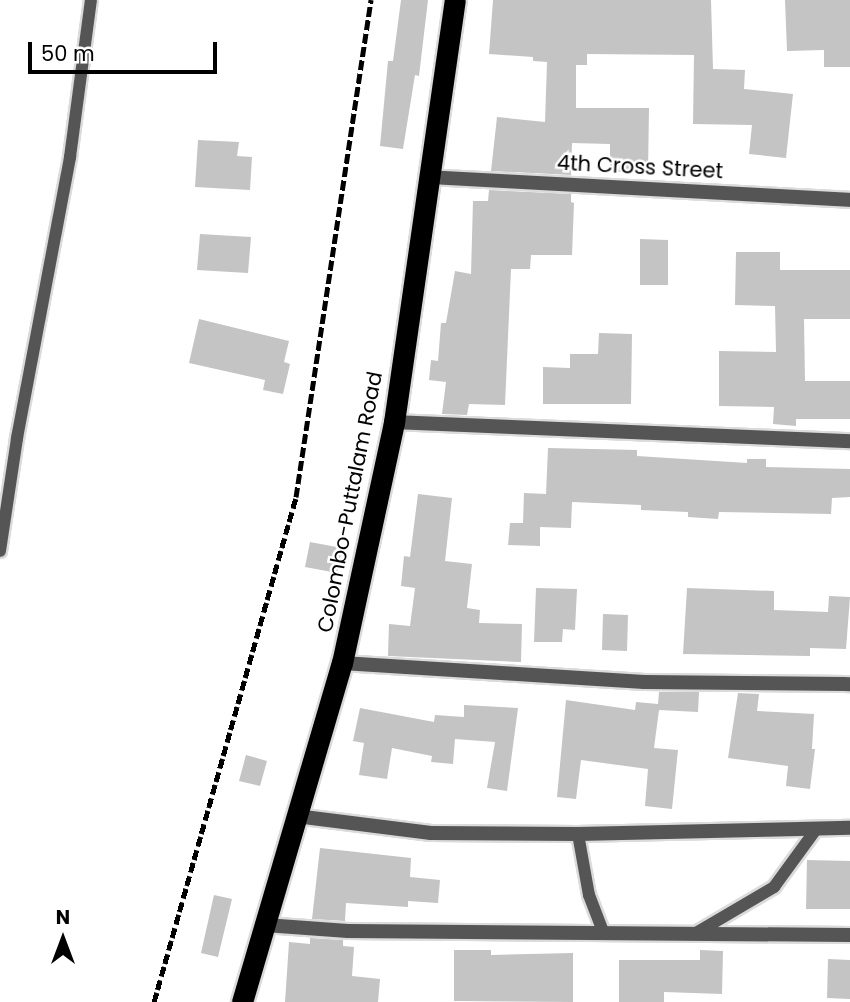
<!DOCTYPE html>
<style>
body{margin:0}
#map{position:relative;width:850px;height:1002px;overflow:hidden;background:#fff;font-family:Poppins,sans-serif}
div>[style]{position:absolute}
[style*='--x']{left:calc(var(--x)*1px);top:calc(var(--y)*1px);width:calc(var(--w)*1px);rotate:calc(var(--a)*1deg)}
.building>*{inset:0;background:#c4c4c4}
.roads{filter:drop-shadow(2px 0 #dbdbdb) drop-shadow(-2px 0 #dbdbdb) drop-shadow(0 2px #dbdbdb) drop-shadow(0 -2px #dbdbdb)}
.lane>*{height:12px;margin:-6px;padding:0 6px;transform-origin:6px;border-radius:6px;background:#555}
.street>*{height:14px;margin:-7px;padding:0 7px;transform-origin:7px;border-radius:7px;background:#555}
.highway>*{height:21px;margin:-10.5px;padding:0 10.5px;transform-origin:10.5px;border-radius:10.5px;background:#000}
.rail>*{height:5px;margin-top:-2.5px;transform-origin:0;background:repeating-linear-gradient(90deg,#000 0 10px,transparent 0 13.5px)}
span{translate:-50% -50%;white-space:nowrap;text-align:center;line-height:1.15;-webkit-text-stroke:5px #fff;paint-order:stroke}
.street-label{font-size:21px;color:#000}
.north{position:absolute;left:28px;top:904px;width:70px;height:70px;-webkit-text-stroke:5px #fff;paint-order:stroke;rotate:0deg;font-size:19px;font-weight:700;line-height:28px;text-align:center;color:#000}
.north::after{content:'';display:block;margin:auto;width:24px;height:32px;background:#000;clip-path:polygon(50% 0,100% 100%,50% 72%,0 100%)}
.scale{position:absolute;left:28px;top:42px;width:189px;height:32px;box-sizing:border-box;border:4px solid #000;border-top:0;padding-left:9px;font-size:21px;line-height:24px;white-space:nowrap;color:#000;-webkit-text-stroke:5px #fff;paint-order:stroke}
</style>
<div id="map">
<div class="building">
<i style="clip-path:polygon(401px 0,428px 0,419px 76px,415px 75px,403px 149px,380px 146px,388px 61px,393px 61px)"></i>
<i style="clip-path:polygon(493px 0,711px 0,713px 69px,745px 70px,744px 89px,793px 94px,786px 158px,749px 154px,752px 125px,693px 124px,694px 55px,587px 54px,587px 65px,576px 65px,576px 108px,649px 108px,648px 172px,610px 172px,610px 144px,572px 143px,571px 175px,491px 171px,497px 117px,545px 122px,547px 62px,533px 61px,533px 57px,489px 54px)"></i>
<i style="clip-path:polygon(785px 0,850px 0,850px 67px,824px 67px,824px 50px,787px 51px)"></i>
<i style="clip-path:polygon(198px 140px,239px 142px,237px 156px,252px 157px,250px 190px,195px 187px)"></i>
<i style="clip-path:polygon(489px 190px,571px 194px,571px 202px,574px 203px,572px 255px,531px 255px,530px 269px,511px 269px,505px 405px,469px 404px,467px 415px,442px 414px,446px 382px,429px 380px,431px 360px,438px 361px,441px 323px,446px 323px,455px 271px,471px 274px,473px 201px,488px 201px)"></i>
<i style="clip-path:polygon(200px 234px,251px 237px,248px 273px,197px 270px)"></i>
<i style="clip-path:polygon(640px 239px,668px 240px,668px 285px,640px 285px)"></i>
<i style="clip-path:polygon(736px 252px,780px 252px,780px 270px,850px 270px,850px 319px,804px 319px,805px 381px,850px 381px,850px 419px,796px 419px,796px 426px,773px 424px,774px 407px,719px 406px,719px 351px,776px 352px,775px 306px,735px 305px)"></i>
<i style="clip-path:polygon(199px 319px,289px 341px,284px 362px,290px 364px,283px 394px,263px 390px,265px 380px,189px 363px)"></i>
<i style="clip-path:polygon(599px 333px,632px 334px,631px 404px,543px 404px,543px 367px,570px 368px,570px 354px,598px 354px)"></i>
<i style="clip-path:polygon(548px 448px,637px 450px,637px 456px,747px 463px,747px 459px,766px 459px,766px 467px,850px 469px,850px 497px,832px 498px,831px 514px,719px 512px,718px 519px,688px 517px,688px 512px,641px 510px,641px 505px,572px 502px,571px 528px,540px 527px,540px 546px,508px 545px,510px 523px,523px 523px,524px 493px,546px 494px)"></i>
<i style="clip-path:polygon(418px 494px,452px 498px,445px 561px,472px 564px,467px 608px,480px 610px,479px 623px,522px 624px,521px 662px,388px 656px,389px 624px,410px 626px,415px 588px,401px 586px,404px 556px,410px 557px)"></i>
<i style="clip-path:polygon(310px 542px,342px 548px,337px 573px,305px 567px)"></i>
<i style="clip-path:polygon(536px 588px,577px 589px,575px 630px,563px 629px,562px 642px,534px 642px)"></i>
<i style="clip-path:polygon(687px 588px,774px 591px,774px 610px,828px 612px,829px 596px,850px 597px,846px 649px,810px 648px,810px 656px,683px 654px)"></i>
<i style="clip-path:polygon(603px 614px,628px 615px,627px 651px,602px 650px)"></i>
<i style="clip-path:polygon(659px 692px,699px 692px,698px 712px,659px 710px,654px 748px,678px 750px,672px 809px,645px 806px,648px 769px,581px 760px,576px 799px,557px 797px,566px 700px,635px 710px,636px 702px,658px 704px)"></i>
<i style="clip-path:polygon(738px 693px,759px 694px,757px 711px,814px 714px,812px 749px,815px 749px,810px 789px,786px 786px,788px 766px,728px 758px)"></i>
<i style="clip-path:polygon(464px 705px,518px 708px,507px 791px,487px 788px,495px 742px,455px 739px,453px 764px,431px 762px,432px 756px,392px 748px,387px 779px,359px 775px,364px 743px,353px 741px,360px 708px,434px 722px,435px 715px,464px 717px)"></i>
<i style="clip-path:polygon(246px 755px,267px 761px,260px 786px,239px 781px)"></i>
<i style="clip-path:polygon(320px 848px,411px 858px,410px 877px,440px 880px,438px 903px,408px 901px,408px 907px,346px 903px,345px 921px,312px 919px)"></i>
<i style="clip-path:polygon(807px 860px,850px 861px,850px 909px,806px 909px)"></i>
<i style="clip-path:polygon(214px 895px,232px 899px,218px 957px,201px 953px)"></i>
<i style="clip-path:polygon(310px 938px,343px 940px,343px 946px,354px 947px,352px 976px,380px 979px,378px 1002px,285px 1002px,289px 942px,310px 944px)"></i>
<i style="clip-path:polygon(454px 950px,491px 950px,491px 955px,573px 953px,573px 1002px,454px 1001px)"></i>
<i style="clip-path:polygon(700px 950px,723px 951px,722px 994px,664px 992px,664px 1002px,619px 1002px,619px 960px,700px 960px)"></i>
<i style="clip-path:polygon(828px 959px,850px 960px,850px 999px,827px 998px)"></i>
</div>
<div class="roads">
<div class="lane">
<i style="--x:0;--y:551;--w:114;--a:-81.4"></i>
<i style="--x:17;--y:438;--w:286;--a:-79.3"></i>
<i style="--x:70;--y:157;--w:158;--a:-82.4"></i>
<i style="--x:578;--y:834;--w:62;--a:79.8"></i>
<i style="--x:589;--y:895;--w:39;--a:69"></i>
<i style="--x:696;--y:933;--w:91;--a:-30.5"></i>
<i style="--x:774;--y:887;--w:73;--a:-53.9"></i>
</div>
<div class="street">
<i style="--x:428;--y:177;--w:423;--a:3.1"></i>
<i style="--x:394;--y:422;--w:456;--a:2.4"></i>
<i style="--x:342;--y:663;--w:303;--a:3.6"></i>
<i style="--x:644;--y:682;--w:206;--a:0.6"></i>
<i style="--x:296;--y:816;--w:136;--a:7.2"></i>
<i style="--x:431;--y:833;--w:147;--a:0.4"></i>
<i style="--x:578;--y:834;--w:272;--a:-1.3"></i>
<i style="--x:265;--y:925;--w:83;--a:4.1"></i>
<i style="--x:348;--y:931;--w:502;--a:0.46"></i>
</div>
<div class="highway">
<i style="--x:242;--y:1002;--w:353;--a:-73.6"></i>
<i style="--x:342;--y:663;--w:247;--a:-77.8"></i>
<i style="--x:394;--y:422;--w:426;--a:-81.8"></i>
</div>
</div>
<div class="rail">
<i style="--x:154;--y:1002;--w:525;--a:-74.29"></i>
<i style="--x:296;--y:497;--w:503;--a:-81.42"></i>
</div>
<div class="street-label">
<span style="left:640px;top:167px;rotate:3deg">4th Cross Street</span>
<span style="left:350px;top:502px;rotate:-79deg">Colombo-Puttalam Road</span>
</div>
<div class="north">N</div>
<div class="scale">50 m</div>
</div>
